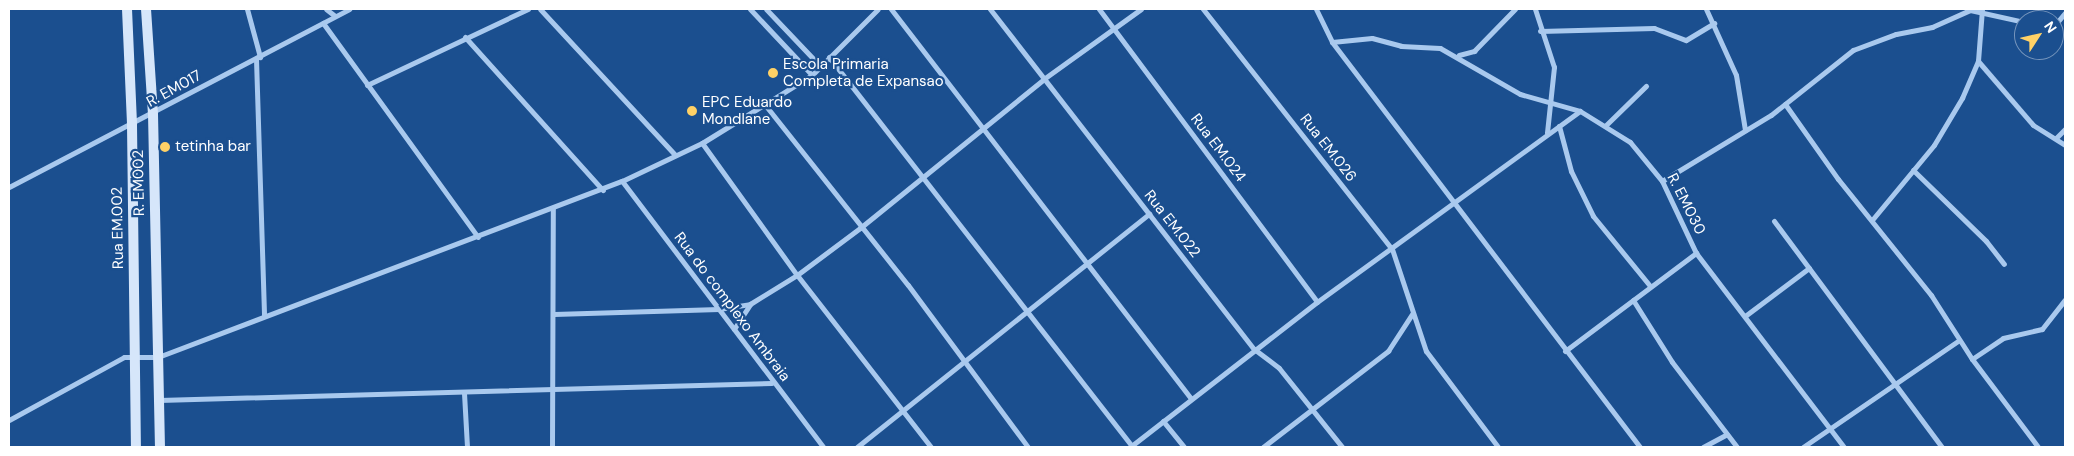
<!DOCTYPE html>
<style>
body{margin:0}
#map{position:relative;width:2074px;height:456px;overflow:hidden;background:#1b4f8f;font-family:"DM Sans",sans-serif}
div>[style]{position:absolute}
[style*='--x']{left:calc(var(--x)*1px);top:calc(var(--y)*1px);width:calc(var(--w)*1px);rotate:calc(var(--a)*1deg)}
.street>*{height:5px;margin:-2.5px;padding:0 2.5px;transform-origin:2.5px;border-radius:2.5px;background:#a9c9ee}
.secondary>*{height:10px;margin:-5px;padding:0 5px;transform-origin:5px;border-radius:5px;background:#d6e6fa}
.dots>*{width:14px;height:14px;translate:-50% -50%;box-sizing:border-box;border:2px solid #1b4f8f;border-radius:50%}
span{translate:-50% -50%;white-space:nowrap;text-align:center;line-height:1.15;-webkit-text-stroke:4.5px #1b4f8f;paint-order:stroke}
.poi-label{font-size:15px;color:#fff}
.left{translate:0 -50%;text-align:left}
.street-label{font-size:15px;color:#fff}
.frame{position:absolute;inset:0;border:10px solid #fff;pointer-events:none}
.north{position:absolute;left:2014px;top:10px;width:50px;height:50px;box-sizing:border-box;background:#1b4f8f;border:1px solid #7695bc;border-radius:50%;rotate:55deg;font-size:14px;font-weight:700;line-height:20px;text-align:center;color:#fff}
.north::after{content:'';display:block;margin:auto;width:18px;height:22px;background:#ffd166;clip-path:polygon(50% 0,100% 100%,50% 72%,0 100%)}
</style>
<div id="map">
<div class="street">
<i style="--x:247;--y:9;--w:50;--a:74.8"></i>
<i style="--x:326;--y:9;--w:11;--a:38"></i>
<i style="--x:540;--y:9;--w:199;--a:47.2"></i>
<i style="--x:750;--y:9;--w:91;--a:46.8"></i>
<i style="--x:766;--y:9;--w:79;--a:46.5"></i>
<i style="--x:891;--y:9;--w:491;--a:52.4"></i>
<i style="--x:990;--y:9;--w:430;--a:52.2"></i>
<i style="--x:1254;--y:349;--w:31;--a:37"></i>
<i style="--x:1279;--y:368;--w:101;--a:51.4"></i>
<i style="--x:1099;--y:9;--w:365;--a:53.3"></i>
<i style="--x:1203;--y:9;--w:305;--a:51.8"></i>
<i style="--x:1392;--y:249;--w:108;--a:71.6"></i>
<i style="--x:1426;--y:351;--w:120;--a:53.1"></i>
<i style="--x:1316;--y:9;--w:37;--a:64"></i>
<i style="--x:1332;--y:42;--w:40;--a:-5.7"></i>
<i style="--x:1372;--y:38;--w:30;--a:15"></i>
<i style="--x:1401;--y:46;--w:39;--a:3"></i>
<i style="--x:1440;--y:48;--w:92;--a:29.9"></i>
<i style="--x:1520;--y:94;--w:62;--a:15.8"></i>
<i style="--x:1580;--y:111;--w:59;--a:31.8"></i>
<i style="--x:1630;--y:142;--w:50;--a:50.6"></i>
<i style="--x:1662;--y:181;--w:80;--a:64.7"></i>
<i style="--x:1696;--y:253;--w:244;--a:52.7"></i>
<i style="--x:1535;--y:9;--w:61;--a:71.9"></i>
<i style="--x:1554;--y:67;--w:66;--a:96.1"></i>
<i style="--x:1706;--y:9;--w:72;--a:65.6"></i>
<i style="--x:1736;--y:75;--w:56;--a:80.7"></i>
<i style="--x:323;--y:23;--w:264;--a:54.1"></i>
<i style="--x:2054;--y:26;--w:17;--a:-50"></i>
<i style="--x:1540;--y:31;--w:114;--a:-1.5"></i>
<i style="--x:1654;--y:28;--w:34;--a:21"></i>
<i style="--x:1686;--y:40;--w:33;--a:-31"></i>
<i style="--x:465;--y:37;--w:206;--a:48"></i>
<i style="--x:1332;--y:42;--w:509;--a:52.75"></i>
<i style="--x:1459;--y:55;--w:16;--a:-15"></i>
<i style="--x:1474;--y:51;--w:59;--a:-45.7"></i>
<i style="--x:829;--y:57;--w:493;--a:52.1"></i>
<i style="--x:256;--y:59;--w:257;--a:88.2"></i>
<i style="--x:1978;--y:61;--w:84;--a:49.3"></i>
<i style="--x:2033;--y:125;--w:38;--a:32"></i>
<i style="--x:367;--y:85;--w:178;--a:-25.3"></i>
<i style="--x:1785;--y:104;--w:92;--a:54.8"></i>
<i style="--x:1838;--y:179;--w:149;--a:51.3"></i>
<i style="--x:1931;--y:295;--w:76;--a:57.4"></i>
<i style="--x:1972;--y:359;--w:110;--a:53.1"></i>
<i style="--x:766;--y:106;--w:228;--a:51.6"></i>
<i style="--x:908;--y:285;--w:202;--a:53.5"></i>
<i style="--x:1606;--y:125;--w:56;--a:-44.3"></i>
<i style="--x:1559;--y:126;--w:47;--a:75.1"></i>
<i style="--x:1571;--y:171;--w:50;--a:63.9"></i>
<i style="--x:1593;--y:216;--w:90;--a:50.8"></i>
<i style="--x:2056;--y:138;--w:13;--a:-45"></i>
<i style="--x:702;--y:143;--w:163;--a:54.3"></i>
<i style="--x:797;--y:275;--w:218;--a:52.1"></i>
<i style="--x:1913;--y:170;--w:102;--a:44.2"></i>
<i style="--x:1986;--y:241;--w:29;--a:52"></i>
<i style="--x:622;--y:181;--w:333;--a:52.9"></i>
<i style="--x:1662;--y:181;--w:127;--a:-31.2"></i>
<i style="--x:1771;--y:115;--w:105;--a:-38.4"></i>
<i style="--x:1853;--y:50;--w:46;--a:-20.4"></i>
<i style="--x:1896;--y:34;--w:37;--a:-11"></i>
<i style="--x:1932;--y:27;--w:42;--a:-24.1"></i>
<i style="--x:1970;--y:10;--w:55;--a:12.5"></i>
<i style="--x:9;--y:187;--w:384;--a:-27.6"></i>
<i style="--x:1872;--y:220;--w:97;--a:-50.4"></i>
<i style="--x:1934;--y:145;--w:55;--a:-59.2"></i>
<i style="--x:1962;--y:98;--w:40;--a:-66.6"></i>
<i style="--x:1978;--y:61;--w:52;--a:-85.6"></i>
<i style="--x:1774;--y:221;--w:282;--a:53.4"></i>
<i style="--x:1633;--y:300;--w:73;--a:57.8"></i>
<i style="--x:1672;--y:362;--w:107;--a:52.6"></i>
<i style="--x:554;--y:314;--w:165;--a:-1.7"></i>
<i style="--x:719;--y:309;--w:31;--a:-9"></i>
<i style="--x:750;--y:304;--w:55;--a:-31.7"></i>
<i style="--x:797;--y:275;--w:79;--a:-36.7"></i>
<i style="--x:860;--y:228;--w:238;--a:-39"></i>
<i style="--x:1045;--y:78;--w:118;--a:-35.7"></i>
<i style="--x:1745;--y:316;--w:80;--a:-36.9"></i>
<i style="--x:734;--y:329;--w:30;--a:-57"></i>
<i style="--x:1565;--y:351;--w:164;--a:-36.8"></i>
<i style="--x:1972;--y:359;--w:37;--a:-34"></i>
<i style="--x:2003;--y:338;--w:40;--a:-13"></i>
<i style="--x:2042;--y:329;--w:37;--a:-52"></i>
<i style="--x:464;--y:393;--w:54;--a:86.8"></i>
<i style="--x:159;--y:400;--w:613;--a:-1.59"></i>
<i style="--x:9;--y:420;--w:131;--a:-28.7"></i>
<i style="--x:124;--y:357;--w:34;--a:0"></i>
<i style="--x:158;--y:357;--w:496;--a:-20.8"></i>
<i style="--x:622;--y:181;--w:89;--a:-25.4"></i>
<i style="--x:702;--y:143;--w:129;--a:-31.7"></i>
<i style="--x:812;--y:75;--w:93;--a:-45"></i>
<i style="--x:1163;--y:421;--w:33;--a:51"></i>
<i style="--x:552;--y:447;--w:239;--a:-89.8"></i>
<i style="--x:857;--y:447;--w:374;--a:-38.6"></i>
<i style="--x:1130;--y:447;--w:237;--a:-37.8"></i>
<i style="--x:1317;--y:302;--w:325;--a:-36"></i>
<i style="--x:1263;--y:447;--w:158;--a:-37.5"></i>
<i style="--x:1388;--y:351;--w:44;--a:-57"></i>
<i style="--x:1703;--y:447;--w:27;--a:-28"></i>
<i style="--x:1803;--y:447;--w:189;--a:-34.4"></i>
</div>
<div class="secondary">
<i style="--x:127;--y:9;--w:116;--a:87.5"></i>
<i style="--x:132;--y:125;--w:322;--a:89.3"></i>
<i style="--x:146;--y:9;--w:105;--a:86.2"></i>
<i style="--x:153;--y:114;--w:333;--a:88.8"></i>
</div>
<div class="dots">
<i style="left:773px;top:73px;background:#ffd166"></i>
<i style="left:692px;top:111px;background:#ffd166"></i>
<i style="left:165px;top:147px;background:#ffd166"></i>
</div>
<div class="poi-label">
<span class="left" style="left:783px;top:73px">Escola Primaria<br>Completa de Expansao</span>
<span class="left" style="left:702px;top:111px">EPC Eduardo<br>Mondlane</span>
<span class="left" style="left:175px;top:147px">tetinha bar</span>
</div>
<div class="street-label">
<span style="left:174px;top:89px;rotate:-29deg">R. EM017</span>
<span style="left:1218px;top:148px;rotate:53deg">Rua EM.024</span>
<span style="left:1328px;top:148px;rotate:52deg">Rua EM.026</span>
<span style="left:139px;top:183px;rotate:-91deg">R. EM002</span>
<span style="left:1686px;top:204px;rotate:63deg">R. EM030</span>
<span style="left:1172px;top:224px;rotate:52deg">Rua EM.022</span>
<span style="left:118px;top:228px;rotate:-91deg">Rua EM.002</span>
<span style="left:732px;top:307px;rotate:53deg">Rua do complexo Ambraia</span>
</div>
<div class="frame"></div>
<div class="north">N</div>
</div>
